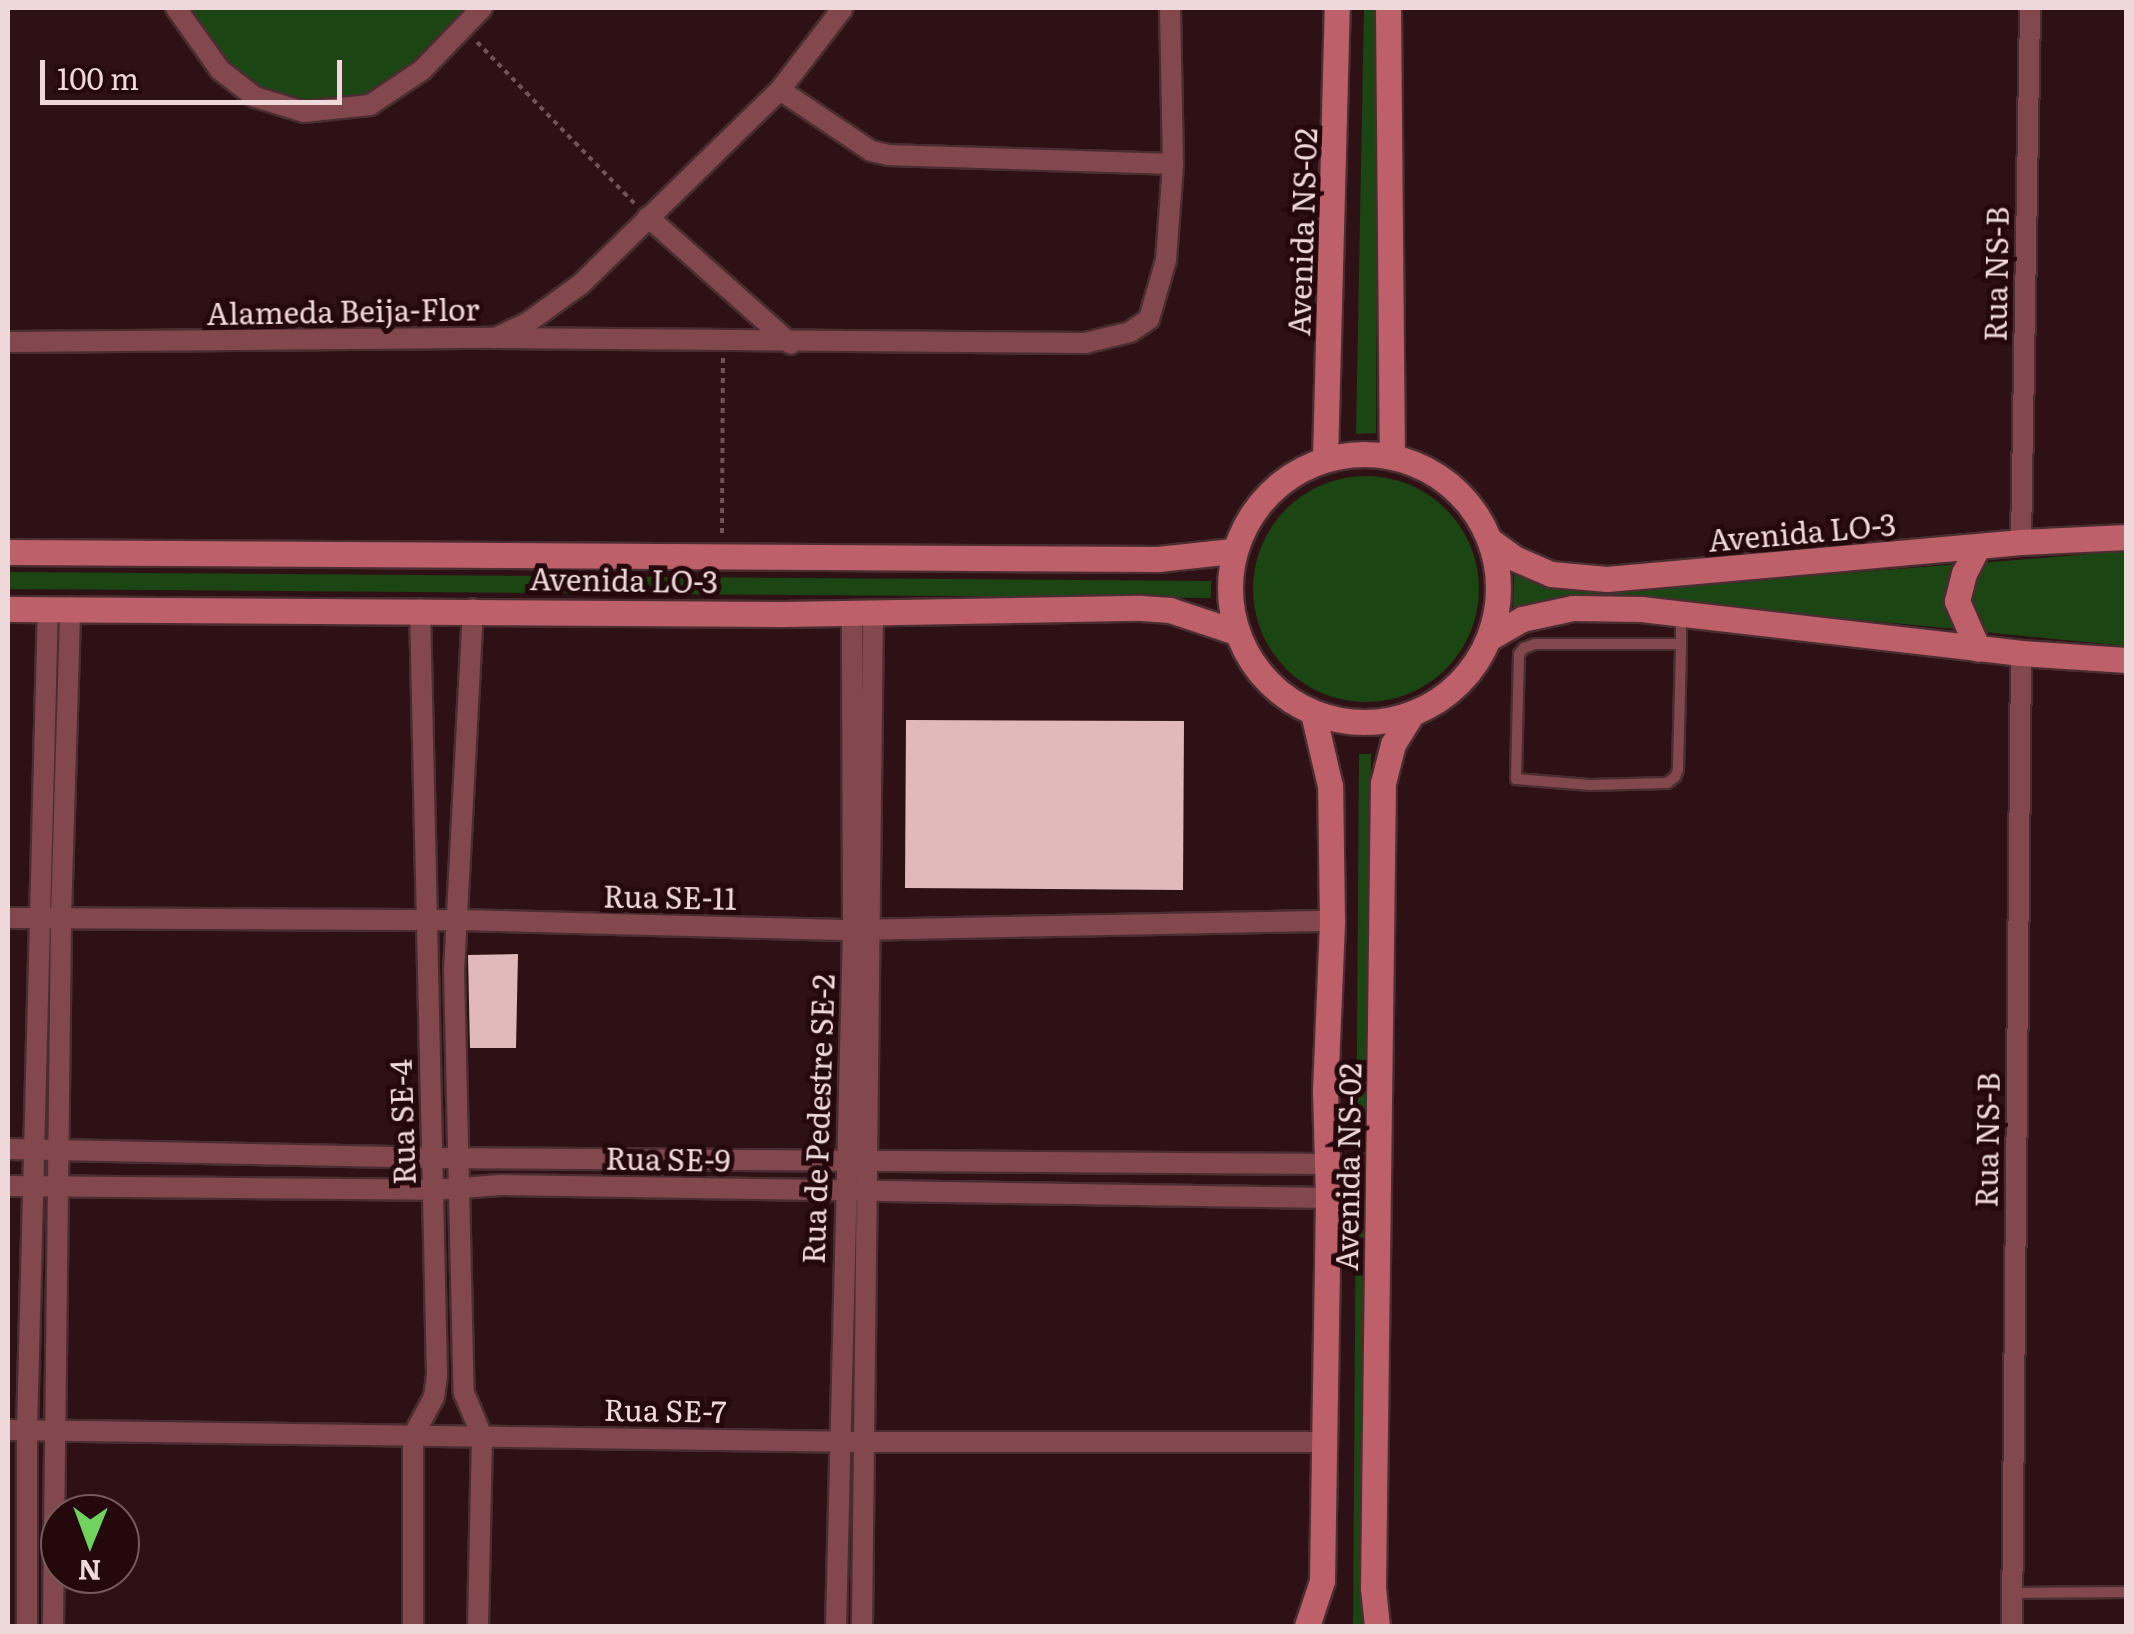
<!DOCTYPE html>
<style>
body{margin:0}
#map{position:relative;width:2134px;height:1634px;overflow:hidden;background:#2e1114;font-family:Literata,serif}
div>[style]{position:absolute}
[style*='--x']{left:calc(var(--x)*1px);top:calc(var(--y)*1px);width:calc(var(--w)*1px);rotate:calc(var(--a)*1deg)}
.green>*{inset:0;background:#1b4513}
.round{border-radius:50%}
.building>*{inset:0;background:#e2b9bb}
.path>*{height:4px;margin-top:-2px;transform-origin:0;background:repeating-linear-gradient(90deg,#705557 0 5px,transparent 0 10px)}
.roads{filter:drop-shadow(2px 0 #492d30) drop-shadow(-2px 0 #492d30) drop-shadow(0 2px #492d30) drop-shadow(0 -2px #492d30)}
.lane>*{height:10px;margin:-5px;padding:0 5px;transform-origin:5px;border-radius:5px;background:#83484d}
.street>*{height:20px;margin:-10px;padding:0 10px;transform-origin:10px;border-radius:10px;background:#83484d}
.secondary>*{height:25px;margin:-12.5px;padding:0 12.5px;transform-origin:12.5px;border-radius:12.5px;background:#be6069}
.secondary>.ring{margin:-12.5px;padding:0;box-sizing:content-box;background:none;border:25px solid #be6069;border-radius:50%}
span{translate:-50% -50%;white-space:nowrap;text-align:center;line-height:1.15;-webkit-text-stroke:10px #24080b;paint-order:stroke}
.street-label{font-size:30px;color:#eed8d9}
.frame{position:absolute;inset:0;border:10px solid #eed8d9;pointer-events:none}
.north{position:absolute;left:40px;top:1494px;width:100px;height:100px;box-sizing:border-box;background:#24080b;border:2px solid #755b5d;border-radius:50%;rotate:181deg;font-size:28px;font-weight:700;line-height:40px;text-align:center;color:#eed8d9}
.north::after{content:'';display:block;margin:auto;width:35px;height:45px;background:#70d35e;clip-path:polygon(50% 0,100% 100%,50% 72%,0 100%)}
.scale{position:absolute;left:40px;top:60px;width:302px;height:45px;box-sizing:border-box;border:5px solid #eed8d9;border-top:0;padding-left:12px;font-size:30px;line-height:35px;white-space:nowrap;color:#eed8d9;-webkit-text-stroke:8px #24080b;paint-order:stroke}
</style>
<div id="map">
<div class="green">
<i style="clip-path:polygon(176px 8px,482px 8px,370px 105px,304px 112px,255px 97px)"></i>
<i style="clip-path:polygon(1364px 8px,1378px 8px,1376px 433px,1356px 434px)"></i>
<i class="round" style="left:1253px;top:476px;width:226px;height:226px"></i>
<i style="clip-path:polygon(2126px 551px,2126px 646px,1983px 632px,1968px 598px,1979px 563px)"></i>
<i style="clip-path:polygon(1960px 564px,1946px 595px,1956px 629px,1683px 603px,1513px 611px,1514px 575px,1570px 586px,1682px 586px)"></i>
<i style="clip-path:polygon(8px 572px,1211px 581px,1211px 598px,8px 589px)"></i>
<i style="clip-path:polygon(1359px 754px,1371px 754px,1366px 1626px,1353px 1626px)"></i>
</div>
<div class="building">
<i style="clip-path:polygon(906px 720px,1184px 721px,1183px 890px,905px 888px)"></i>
<i style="clip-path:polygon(518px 954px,516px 1048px,470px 1048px,468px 955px)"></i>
</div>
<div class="path">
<i style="--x:477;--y:42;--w:225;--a:45.7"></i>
<i style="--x:722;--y:533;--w:176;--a:-89.7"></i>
</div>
<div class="roads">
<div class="lane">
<i style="--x:1681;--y:644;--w:146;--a:180"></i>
<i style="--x:1535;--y:644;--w:12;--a:160"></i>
<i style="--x:1524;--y:648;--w:8;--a:130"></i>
<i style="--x:1519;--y:654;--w:125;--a:91.4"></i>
<i style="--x:1516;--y:779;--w:74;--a:4.6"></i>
<i style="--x:1590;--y:785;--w:77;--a:-1.5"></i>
<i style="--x:1667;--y:783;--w:10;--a:-37"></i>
<i style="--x:1675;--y:777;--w:8;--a:-67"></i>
<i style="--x:1678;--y:770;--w:126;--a:-88.6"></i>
<i style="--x:1681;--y:644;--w:30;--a:-90"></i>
<i style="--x:2013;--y:1593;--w:113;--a:-0.5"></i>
</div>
<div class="street">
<i style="--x:176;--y:8;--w:76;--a:54.6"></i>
<i style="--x:220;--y:70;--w:44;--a:37.6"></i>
<i style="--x:255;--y:97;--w:51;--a:17"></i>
<i style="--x:304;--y:112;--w:66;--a:-6.1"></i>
<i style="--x:370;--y:105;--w:63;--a:-33.9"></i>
<i style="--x:422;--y:70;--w:86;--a:-45.9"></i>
<i style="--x:780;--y:90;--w:110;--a:33.8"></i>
<i style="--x:871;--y:151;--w:17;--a:13"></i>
<i style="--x:888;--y:155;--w:285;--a:1.8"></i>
<i style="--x:648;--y:217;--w:191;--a:41.6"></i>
<i style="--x:495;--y:338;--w:590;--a:0.49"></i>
<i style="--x:1085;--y:343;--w:46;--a:-13.7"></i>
<i style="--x:1130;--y:332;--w:23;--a:-34"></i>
<i style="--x:1149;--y:319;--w:61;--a:-73.9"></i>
<i style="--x:1166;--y:260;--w:96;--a:-85.8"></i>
<i style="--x:1173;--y:164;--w:156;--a:-91.1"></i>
<i style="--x:8;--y:342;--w:487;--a:-0.5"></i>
<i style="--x:495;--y:338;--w:35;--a:-25"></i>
<i style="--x:527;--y:323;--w:67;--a:-35.8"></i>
<i style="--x:581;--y:284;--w:278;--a:-44.3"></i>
<i style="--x:780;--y:90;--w:103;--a:-52.5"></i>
<i style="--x:2021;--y:542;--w:534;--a:-89.03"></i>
<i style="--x:473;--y:609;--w:360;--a:93"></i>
<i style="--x:454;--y:968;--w:425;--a:88.7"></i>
<i style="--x:464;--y:1393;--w:47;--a:67.3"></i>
<i style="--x:482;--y:1436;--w:190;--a:91.2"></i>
<i style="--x:8;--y:918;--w:452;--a:0.3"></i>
<i style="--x:460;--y:920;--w:393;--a:1.5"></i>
<i style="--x:853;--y:930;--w:479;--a:-1.1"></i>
<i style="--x:8;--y:1149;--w:422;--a:1.2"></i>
<i style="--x:430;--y:1158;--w:895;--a:0.38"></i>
<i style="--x:8;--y:1186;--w:425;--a:0.5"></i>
<i style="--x:433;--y:1190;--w:68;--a:-4.2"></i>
<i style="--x:501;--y:1185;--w:827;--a:0.9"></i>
<i style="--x:8;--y:1430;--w:854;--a:0.81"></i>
<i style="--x:862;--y:1442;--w:459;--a:0"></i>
<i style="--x:27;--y:1626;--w:196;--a:-90"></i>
<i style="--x:27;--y:1430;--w:822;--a:-88.54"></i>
<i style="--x:53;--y:1626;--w:709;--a:-89.35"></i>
<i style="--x:61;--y:917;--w:310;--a:-88.3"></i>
<i style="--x:413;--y:1626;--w:190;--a:-90"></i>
<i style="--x:413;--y:1436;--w:44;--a:-61.7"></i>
<i style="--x:434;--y:1397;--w:22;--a:-82"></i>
<i style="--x:437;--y:1375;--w:766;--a:-91.27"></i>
<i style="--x:836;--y:1626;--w:696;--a:-88.6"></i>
<i style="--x:853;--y:930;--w:317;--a:-90.2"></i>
<i style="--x:862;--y:1626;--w:1013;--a:-89.38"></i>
<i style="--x:2012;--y:1626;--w:973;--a:-89.47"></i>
</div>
<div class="secondary">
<i style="--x:1388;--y:8;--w:447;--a:89.5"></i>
<i class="ring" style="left:1230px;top:454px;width:243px;height:243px"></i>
<i style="--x:1325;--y:458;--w:450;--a:-88.5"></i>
<i style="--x:1491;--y:541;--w:29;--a:36"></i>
<i style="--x:1514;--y:558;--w:40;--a:23.4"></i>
<i style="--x:1551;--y:574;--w:56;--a:5.1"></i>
<i style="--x:1607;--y:579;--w:416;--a:-5.1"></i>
<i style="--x:2021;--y:542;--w:105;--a:-2.7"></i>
<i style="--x:1977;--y:548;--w:28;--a:117"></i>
<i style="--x:1964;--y:573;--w:29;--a:104"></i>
<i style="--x:1957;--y:601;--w:52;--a:66.4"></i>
<i style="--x:8;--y:552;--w:1150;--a:0.35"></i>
<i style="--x:1158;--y:559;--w:75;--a:-6.1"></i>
<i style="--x:8;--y:609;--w:774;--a:0.37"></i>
<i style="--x:782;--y:614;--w:359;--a:-1"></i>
<i style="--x:1141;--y:608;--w:29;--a:4"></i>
<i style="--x:1170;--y:610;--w:70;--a:18.4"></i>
<i style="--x:1491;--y:637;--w:36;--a:-30"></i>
<i style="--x:1522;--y:619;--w:52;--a:-12.2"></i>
<i style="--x:1573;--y:608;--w:68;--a:0.8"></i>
<i style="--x:1641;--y:609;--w:383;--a:6.6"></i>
<i style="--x:2021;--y:653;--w:105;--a:3.8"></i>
<i style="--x:1307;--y:1626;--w:47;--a:-71.6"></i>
<i style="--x:1322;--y:1581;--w:383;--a:-89.1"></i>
<i style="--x:1328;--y:1198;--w:108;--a:-91.6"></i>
<i style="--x:1325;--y:1090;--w:169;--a:-87.6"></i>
<i style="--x:1332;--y:921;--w:135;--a:-90.8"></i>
<i style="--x:1330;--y:786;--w:75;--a:-103.1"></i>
<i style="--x:1377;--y:1626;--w:39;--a:-96"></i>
<i style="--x:1373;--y:1587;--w:804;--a:-89.29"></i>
<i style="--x:1383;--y:783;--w:40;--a:-75.6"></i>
<i style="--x:1393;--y:744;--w:36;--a:-58"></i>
</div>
</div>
<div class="street-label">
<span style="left:1301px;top:232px;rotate:-88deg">Avenida NS-02</span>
<span style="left:1995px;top:274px;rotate:-89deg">Rua NS-B</span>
<span style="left:343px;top:310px;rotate:-1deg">Alameda Beija-Flor</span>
<span style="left:1802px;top:531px;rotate:-5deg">Avenida LO-3</span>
<span style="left:624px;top:579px;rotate:1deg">Avenida LO-3</span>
<span style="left:670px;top:896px;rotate:1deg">Rua SE-11</span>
<span style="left:817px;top:1119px;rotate:-88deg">Rua de Pedestre SE-2</span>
<span style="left:401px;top:1122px;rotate:-92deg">Rua SE-4</span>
<span style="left:1986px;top:1140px;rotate:-89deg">Rua NS-B</span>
<span style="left:668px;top:1158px;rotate:1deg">Rua SE-9</span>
<span style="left:1347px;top:1167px;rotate:-89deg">Avenida NS-02</span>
<span style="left:665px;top:1409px;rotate:1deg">Rua SE-7</span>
</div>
<div class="frame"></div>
<div class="north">N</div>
<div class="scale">100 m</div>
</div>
